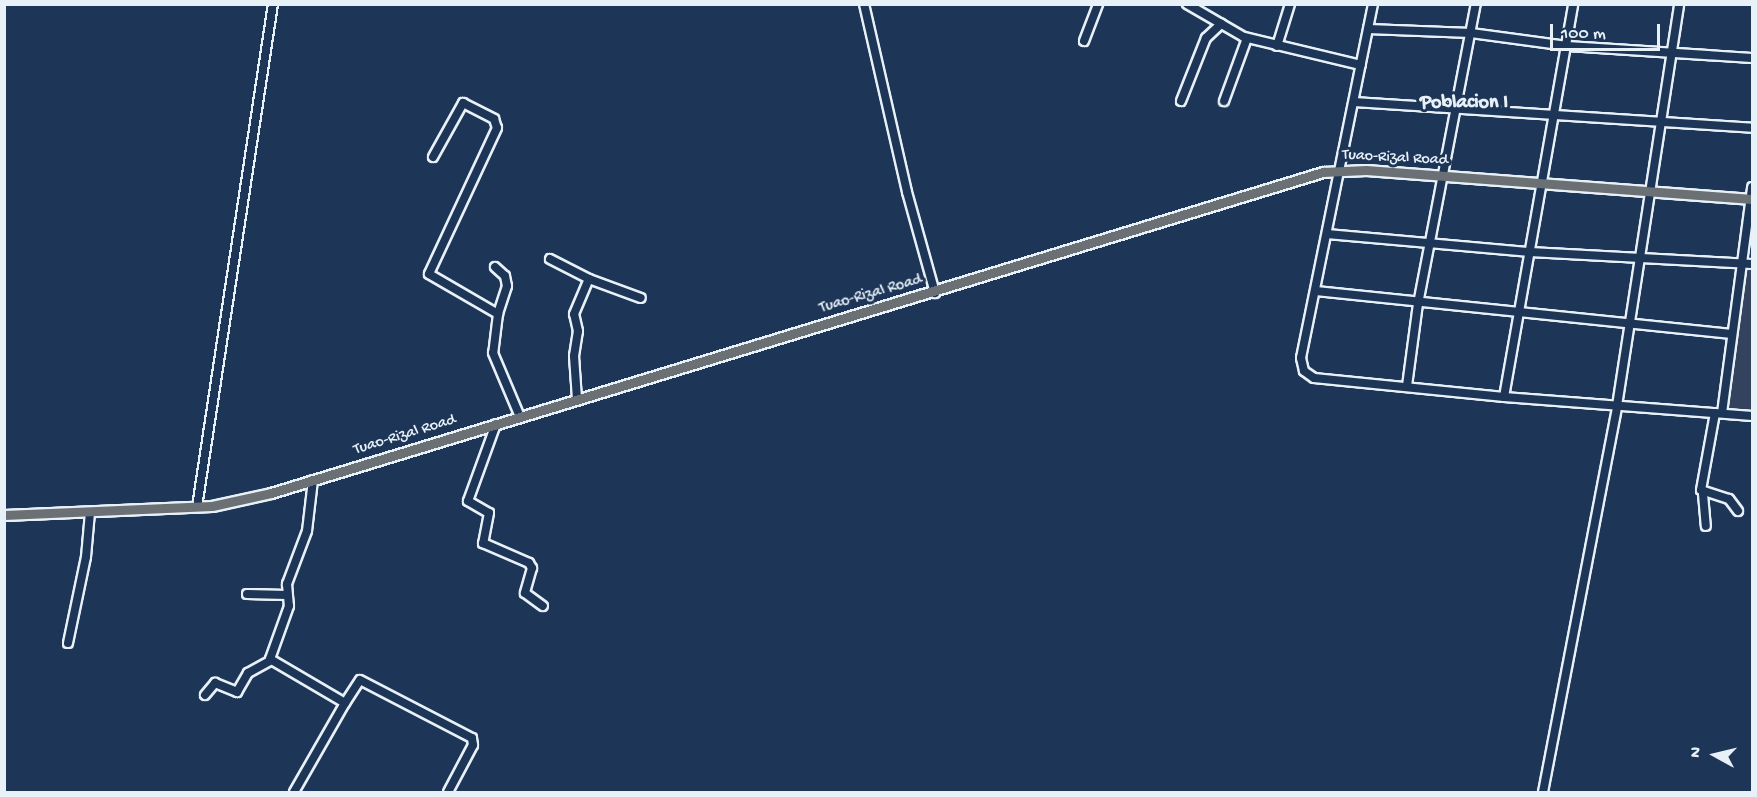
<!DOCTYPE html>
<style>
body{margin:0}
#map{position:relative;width:1757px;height:797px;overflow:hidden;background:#1d3557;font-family:"Gochi Hand",sans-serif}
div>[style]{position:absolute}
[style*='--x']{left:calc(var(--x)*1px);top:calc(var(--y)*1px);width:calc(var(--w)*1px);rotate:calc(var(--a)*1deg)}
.built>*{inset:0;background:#33435e}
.roads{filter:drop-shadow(2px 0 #e8f1f8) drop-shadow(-2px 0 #e8f1f8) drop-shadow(0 2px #e8f1f8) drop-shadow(0 -2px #e8f1f8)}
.minor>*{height:8px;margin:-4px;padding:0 4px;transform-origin:4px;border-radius:4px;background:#1d3557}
.major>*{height:9px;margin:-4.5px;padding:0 4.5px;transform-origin:4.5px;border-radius:4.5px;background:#6b7074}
span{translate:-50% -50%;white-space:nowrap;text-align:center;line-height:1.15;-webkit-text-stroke:6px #1d3557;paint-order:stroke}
.street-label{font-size:16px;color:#e8f1f8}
.quarter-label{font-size:20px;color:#e8f1f8;font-weight:700}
.frame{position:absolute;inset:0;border:6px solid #e8f1f8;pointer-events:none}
.north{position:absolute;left:1685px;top:725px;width:60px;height:60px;-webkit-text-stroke:4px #1d3557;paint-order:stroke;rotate:278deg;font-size:16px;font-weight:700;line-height:24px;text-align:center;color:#e8f1f8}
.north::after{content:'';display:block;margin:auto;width:21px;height:27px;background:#e8f1f8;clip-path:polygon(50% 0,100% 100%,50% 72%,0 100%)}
.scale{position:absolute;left:1550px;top:24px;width:110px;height:27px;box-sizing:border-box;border:3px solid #e8f1f8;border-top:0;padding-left:8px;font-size:18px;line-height:21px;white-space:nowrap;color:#e8f1f8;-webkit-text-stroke:4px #1d3557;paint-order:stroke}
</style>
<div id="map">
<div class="built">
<i style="clip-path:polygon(1745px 270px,1752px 270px,1752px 412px,1724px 410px)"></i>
</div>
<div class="roads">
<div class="minor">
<i style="--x:864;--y:4;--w:193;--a:77.1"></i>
<i style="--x:907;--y:192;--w:105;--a:74.5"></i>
<i style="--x:1187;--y:4;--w:66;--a:30.1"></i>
<i style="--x:1244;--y:37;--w:120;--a:13.5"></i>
<i style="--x:1373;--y:4;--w:361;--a:101.5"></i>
<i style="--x:1301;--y:358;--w:13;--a:77"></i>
<i style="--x:1304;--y:371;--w:12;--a:35"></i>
<i style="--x:1314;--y:378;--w:191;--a:5.7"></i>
<i style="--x:1504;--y:397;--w:249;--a:4.4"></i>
<i style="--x:1368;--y:29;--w:103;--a:2.2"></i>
<i style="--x:1471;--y:33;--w:97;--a:7.7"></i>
<i style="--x:1567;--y:46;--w:185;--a:3.7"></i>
<i style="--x:1084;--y:41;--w:40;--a:-69"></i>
<i style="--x:1277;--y:46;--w:44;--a:-72.8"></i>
<i style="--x:1181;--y:101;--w:68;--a:-68.4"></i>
<i style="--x:1206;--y:38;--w:21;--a:-43"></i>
<i style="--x:1224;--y:101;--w:67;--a:-69.9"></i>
<i style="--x:1354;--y:102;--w:399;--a:3.7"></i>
<i style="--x:433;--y:157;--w:62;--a:-60.9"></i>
<i style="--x:463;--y:103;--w:35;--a:27"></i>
<i style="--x:494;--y:119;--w:9;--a:72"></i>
<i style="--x:497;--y:128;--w:161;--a:115"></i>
<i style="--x:429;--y:274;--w:80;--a:30.1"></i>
<i style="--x:1327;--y:234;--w:204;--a:5.1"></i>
<i style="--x:1530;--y:252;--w:222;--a:3.1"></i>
<i style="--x:550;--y:259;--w:44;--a:27.1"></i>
<i style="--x:589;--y:279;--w:55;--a:20.1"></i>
<i style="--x:495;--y:267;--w:13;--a:42"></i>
<i style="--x:505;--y:276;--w:10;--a:79"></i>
<i style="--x:507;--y:286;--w:29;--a:108"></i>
<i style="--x:498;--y:314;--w:39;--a:97"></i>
<i style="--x:493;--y:353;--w:69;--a:67.1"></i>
<i style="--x:1316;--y:291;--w:418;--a:5.9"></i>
<i style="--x:1407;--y:386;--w:83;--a:-82.4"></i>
<i style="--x:1418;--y:304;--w:306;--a:-79.1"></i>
<i style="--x:1504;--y:397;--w:399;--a:-80"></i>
<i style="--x:577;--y:399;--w:43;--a:-94"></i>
<i style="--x:574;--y:356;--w:25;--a:-81"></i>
<i style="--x:578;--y:331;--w:17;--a:-103"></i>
<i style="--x:574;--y:314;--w:38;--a:-67"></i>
<i style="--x:1715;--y:413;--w:78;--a:100.3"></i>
<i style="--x:1701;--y:490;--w:29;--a:18"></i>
<i style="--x:1729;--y:499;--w:15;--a:53"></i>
<i style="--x:1722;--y:413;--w:228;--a:-82.4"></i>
<i style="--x:496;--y:424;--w:82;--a:110"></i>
<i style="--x:468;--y:501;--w:24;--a:30"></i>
<i style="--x:489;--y:513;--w:31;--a:101"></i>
<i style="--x:483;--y:543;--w:50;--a:23.5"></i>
<i style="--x:529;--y:563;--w:6;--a:59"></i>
<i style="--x:532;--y:568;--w:26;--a:106"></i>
<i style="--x:525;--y:593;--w:22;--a:36"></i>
<i style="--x:313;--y:480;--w:51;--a:96.7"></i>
<i style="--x:307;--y:531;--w:57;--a:110.7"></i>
<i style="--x:287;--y:584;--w:22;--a:85"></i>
<i style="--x:289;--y:606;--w:56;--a:109.7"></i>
<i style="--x:270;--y:659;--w:87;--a:30.4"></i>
<i style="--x:345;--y:703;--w:27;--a:-57"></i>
<i style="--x:360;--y:680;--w:126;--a:27.4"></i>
<i style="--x:472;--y:738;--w:7;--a:82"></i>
<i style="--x:473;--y:745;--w:53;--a:118"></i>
<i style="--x:1703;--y:494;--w:32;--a:85"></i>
<i style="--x:197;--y:507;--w:509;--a:-81.41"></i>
<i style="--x:247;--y:594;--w:40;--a:1.4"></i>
<i style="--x:68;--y:643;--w:88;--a:-78.2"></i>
<i style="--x:86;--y:557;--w:45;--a:-84.9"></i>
<i style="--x:205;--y:695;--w:16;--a:-50"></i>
<i style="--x:215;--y:683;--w:24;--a:22"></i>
<i style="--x:237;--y:692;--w:22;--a:-60"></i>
<i style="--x:248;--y:673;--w:26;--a:-29"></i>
<i style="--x:294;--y:792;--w:103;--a:-60.2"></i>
<i style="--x:1543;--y:792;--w:393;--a:-79.1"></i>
<i style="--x:1617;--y:406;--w:407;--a:-81.2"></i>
</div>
<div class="major">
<i style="--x:4;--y:515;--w:208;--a:-2.5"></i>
<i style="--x:212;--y:506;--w:60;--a:-12.4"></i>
<i style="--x:271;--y:493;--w:1100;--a:-16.97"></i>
<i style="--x:1323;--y:172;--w:43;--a:-2.7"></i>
<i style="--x:1366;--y:170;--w:387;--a:4.3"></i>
</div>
</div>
<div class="street-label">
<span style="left:1395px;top:159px;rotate:3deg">Tuao-Rizal Road</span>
<span style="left:871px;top:295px;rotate:-16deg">Tuao-Rizal Road</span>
<span style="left:405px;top:436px;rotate:-17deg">Tuao-Rizal Road</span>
</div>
<div class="quarter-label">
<span style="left:1464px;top:103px">Poblacion I</span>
</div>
<div class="frame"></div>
<div class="north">N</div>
<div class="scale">100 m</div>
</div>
